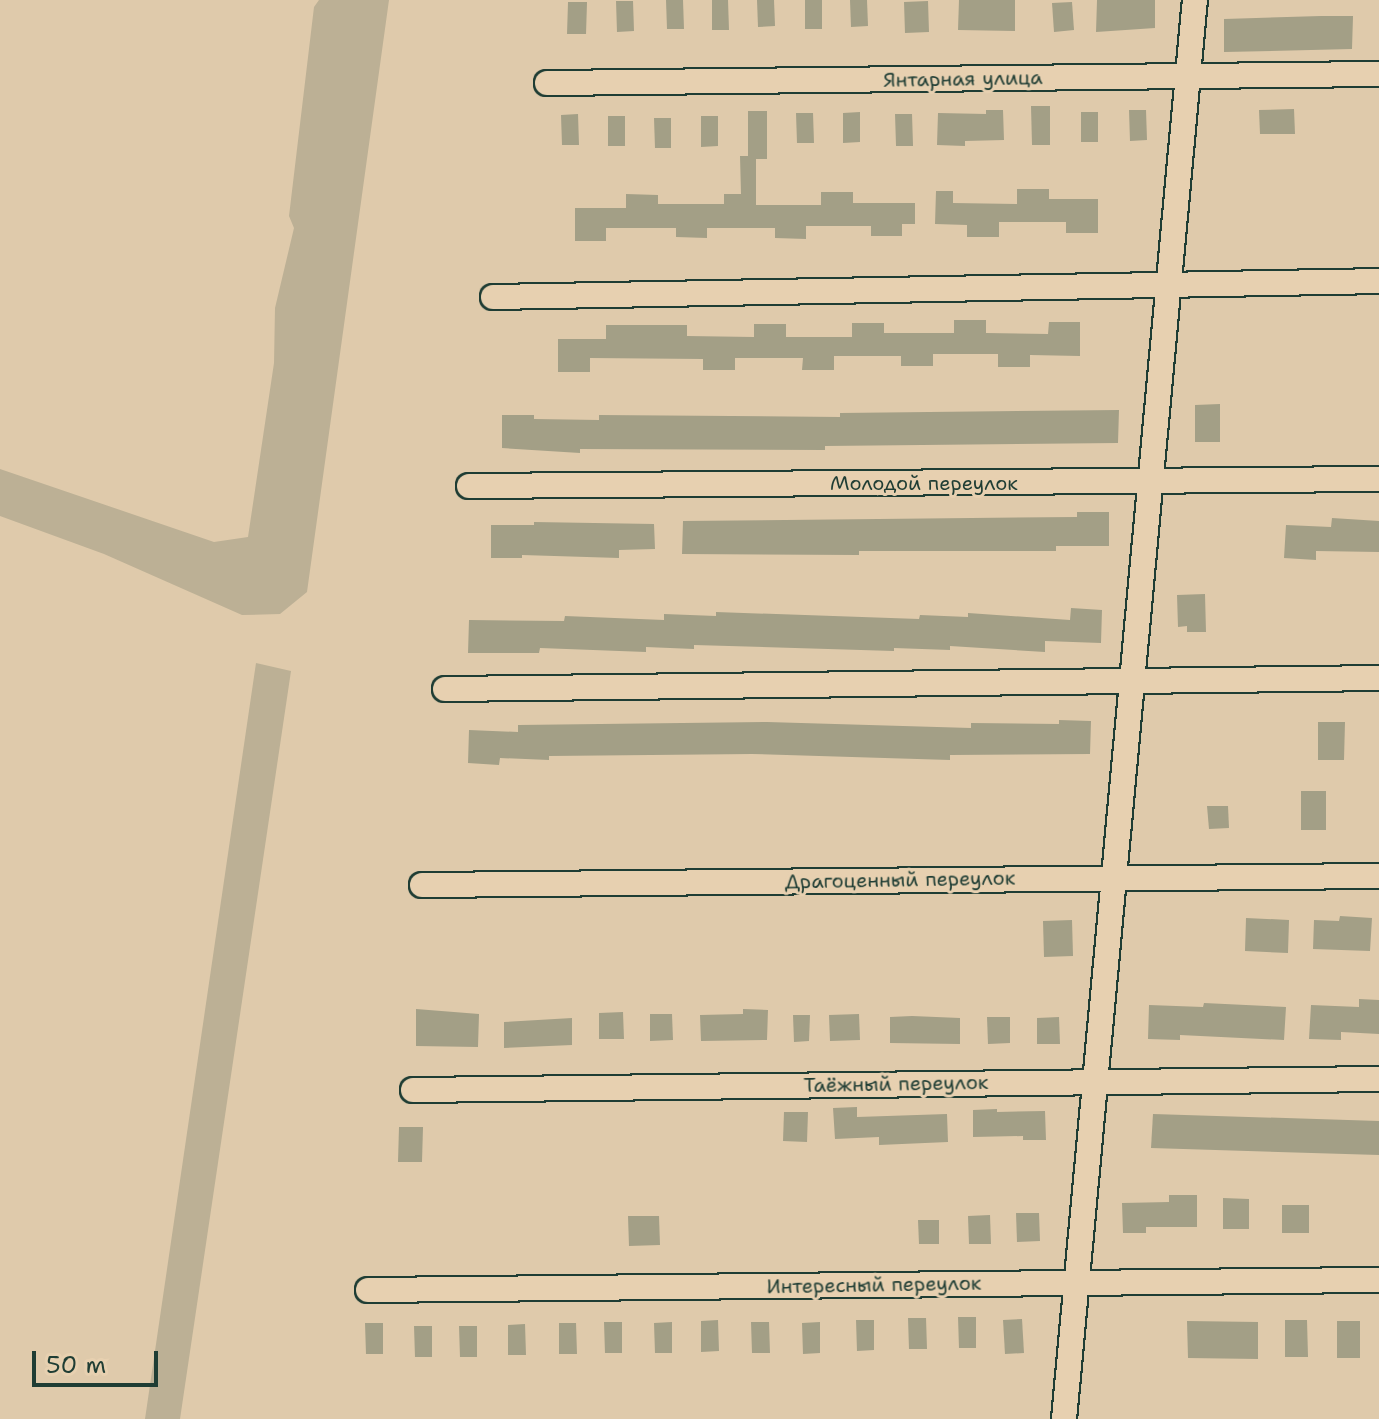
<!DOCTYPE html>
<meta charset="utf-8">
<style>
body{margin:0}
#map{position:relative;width:1379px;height:1419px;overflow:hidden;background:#dfcaab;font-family:"Shantell Sans",sans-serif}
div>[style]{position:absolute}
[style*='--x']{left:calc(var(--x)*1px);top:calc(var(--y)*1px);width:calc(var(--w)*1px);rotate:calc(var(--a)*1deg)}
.green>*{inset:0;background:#bcb095}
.building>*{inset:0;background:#a39f86}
.roads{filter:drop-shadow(2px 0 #1f3d34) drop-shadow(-2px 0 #1f3d34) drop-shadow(0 2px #1f3d34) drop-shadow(0 -2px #1f3d34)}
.minor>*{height:24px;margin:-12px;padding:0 12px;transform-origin:12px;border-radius:12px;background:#e7d0b0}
span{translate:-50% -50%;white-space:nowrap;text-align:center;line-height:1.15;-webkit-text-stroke:6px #e7d0b0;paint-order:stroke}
.street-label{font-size:20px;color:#1f3d34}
.scale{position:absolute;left:32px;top:1351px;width:126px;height:36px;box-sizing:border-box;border:4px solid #1f3d34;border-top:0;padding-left:10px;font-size:24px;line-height:28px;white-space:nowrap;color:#1f3d34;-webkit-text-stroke:6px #e7d0b0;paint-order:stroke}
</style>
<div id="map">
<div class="green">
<i style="clip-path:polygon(319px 0,389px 0,307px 592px,280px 614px,242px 615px,104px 554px,0 516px,0 469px,214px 542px,248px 537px,274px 363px,275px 308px,294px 228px,289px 216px,314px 7px)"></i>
<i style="clip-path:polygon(256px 663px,291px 671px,180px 1419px,145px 1419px)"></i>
</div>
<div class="building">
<i style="clip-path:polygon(666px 0,683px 0,684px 29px,667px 29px)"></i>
<i style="clip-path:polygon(712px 0,728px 0,729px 30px,712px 30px)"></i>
<i style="clip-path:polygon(757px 0,774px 0,775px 26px,758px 27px)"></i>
<i style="clip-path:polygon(805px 0,822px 0,822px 29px,805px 29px)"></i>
<i style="clip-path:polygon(850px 0,867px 0,868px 26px,851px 27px)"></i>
<i style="clip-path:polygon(959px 0,1015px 0,1015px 31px,958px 30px)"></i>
<i style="clip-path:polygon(1097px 0,1155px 0,1155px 28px,1096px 32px)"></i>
<i style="clip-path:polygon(616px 1px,633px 1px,634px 31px,617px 32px)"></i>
<i style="clip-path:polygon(928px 1px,929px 32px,905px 33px,904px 2px)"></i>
<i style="clip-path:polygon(568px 2px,587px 2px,586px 34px,567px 34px)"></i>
<i style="clip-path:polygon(1072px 2px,1074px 30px,1054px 32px,1052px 3px)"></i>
<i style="clip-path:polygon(1321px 16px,1353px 16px,1352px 49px,1224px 52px,1224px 19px)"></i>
<i style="clip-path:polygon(1031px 106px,1050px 106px,1050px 145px,1032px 145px)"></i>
<i style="clip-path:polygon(1294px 109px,1295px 134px,1260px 134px,1259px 110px)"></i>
<i style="clip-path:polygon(986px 110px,1003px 110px,1004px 140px,965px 141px,965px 146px,937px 145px,938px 113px,986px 114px)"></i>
<i style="clip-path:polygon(1129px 110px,1146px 110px,1147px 140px,1130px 141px)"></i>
<i style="clip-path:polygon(748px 111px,767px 111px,767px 159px,756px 159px,756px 205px,821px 205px,821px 192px,853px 192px,853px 203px,915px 203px,915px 224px,902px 224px,902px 236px,871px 236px,871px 226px,806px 226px,806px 239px,775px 238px,775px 228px,707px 228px,707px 238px,676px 237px,676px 228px,606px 228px,606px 241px,575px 241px,575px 208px,626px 208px,626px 194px,658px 195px,658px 204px,724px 204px,724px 194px,741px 194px,740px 156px,748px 156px)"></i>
<i style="clip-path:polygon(860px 112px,860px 142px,843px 143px,843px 113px)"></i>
<i style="clip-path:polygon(1081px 112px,1098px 112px,1098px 142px,1081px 142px)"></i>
<i style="clip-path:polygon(796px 113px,813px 113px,814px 143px,797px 143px)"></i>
<i style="clip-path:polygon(578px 114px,579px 145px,562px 145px,561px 115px)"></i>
<i style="clip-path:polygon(895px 114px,912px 114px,913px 146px,896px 146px)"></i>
<i style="clip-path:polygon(608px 116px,625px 116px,625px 146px,608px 146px)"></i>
<i style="clip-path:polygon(701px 116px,718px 116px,718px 146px,701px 147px)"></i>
<i style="clip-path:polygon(654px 118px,671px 118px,671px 148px,655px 148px)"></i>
<i style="clip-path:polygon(1017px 189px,1049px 189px,1049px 199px,1098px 199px,1098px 233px,1066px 233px,1066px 222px,999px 222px,999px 237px,967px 237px,967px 225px,935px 224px,936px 191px,953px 191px,953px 203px,1017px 204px)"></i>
<i style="clip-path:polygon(954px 320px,986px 320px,986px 333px,1048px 334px,1049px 322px,1080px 322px,1080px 356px,1030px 355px,1030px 367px,998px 367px,998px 354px,933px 354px,933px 366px,901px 366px,901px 356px,834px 356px,834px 370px,802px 370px,803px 358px,735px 358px,735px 370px,703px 370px,703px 359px,590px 358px,590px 372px,558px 372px,558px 339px,606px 339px,606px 325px,687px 325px,687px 336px,754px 337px,754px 324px,786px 324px,786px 337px,852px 337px,852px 323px,884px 323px,884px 333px,954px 333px)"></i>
<i style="clip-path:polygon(1220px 404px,1220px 442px,1195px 442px,1195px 405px)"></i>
<i style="clip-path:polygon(1119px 410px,1118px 443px,825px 446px,825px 450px,580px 449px,580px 453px,502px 448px,502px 415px,534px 415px,534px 419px,599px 420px,599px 415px,840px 417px,840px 413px)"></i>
<i style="clip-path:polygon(1077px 512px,1109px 512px,1109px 546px,1056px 546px,1056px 551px,859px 551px,859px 555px,682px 554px,683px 521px,1077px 517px)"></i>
<i style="clip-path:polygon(1332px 518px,1379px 521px,1379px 552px,1316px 551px,1316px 560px,1284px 558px,1286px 525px,1331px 527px)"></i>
<i style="clip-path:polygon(534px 522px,654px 524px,655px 549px,619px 550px,619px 558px,522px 555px,522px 558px,491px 558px,491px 525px,534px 525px)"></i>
<i style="clip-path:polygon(1205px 594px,1206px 632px,1187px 632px,1187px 626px,1178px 627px,1177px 595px)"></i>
<i style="clip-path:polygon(1071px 608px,1102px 610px,1101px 643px,1045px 641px,1045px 652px,950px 646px,950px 650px,894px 648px,894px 651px,694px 645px,694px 649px,646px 647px,646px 652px,540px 648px,539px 653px,468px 653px,469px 620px,564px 621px,565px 616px,664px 620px,664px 614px,716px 616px,716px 612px,919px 619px,920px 615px,968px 617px,968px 613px,1070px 620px)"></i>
<i style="clip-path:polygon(1059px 720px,1091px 721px,1090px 754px,950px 755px,950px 760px,752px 754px,549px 756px,549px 760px,500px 758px,499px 765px,468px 763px,469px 730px,518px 732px,518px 725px,767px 722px,971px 728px,971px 723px,1059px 724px)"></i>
<i style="clip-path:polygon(1318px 722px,1345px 722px,1344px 760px,1318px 760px)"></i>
<i style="clip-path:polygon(1301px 791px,1326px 791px,1326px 830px,1301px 830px)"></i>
<i style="clip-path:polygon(1207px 806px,1228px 806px,1229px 828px,1209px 829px)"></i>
<i style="clip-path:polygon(1340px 916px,1372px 918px,1370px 951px,1313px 949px,1314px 920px,1339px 921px)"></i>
<i style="clip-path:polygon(1246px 918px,1289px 920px,1288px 953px,1245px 951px)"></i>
<i style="clip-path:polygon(1072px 920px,1073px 956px,1044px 957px,1043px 921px)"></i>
<i style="clip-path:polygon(1359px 999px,1379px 1000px,1379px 1034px,1341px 1032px,1341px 1040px,1309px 1039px,1311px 1005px,1359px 1007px)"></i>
<i style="clip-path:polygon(1204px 1003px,1286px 1007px,1284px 1040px,1180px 1035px,1180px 1040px,1148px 1039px,1149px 1005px,1203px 1007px)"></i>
<i style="clip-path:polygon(416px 1009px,479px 1014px,478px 1047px,416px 1046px)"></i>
<i style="clip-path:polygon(743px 1009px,768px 1010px,767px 1040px,701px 1041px,700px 1015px,743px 1014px)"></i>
<i style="clip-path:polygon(623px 1012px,624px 1039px,599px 1039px,599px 1013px)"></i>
<i style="clip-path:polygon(650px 1014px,672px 1014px,673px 1040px,650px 1041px)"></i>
<i style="clip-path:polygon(859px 1014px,860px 1040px,830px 1041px,829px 1015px)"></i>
<i style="clip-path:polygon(793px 1015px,810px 1015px,809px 1041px,794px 1042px)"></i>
<i style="clip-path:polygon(912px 1016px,960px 1018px,960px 1044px,890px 1043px,890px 1017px)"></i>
<i style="clip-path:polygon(987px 1017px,1010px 1017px,1010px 1043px,988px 1044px)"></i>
<i style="clip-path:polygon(1059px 1017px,1060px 1044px,1037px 1044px,1037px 1018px)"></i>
<i style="clip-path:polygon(572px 1018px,572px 1045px,504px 1048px,504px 1022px)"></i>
<i style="clip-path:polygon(857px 1107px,857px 1117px,947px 1114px,948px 1142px,879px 1145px,879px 1137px,835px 1139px,833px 1108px)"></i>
<i style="clip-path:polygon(997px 1109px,997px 1112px,1045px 1111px,1046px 1140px,1023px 1140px,1023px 1136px,973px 1137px,973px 1110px)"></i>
<i style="clip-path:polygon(784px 1112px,808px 1112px,807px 1142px,783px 1141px)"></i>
<i style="clip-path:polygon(1153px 1114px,1379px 1121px,1379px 1155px,1151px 1148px)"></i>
<i style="clip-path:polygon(399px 1127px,423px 1127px,422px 1162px,398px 1162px)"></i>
<i style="clip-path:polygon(1169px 1195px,1197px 1195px,1197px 1227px,1146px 1227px,1146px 1233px,1123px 1233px,1122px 1203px,1169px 1202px)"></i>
<i style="clip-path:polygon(1223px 1198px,1249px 1199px,1249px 1229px,1223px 1229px)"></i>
<i style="clip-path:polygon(1282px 1205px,1309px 1205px,1309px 1233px,1282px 1233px)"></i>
<i style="clip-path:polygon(1016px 1213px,1039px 1213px,1040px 1241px,1017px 1242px)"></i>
<i style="clip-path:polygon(990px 1215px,991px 1244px,969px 1244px,968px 1216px)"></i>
<i style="clip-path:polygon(628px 1216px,659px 1216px,660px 1245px,629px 1246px)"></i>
<i style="clip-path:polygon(918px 1220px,939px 1220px,939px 1244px,919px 1244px)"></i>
<i style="clip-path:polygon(958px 1317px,976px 1317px,976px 1348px,959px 1348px)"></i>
<i style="clip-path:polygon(908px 1318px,926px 1318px,927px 1349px,909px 1349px)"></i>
<i style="clip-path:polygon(1022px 1319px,1024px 1353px,1005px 1354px,1003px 1320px)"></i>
<i style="clip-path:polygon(718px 1320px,719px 1351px,701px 1352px,701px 1321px)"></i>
<i style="clip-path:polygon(856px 1320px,874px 1320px,874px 1350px,857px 1351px)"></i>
<i style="clip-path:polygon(1285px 1320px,1307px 1320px,1308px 1357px,1285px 1357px)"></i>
<i style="clip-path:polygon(1187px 1321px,1258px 1322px,1258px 1359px,1188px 1358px)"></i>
<i style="clip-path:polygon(1337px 1321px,1360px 1321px,1360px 1358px,1337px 1358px)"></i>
<i style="clip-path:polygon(604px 1322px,622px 1322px,622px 1353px,605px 1353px)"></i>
<i style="clip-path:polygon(672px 1322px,672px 1353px,655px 1353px,654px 1323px)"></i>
<i style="clip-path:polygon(751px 1322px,769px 1322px,770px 1353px,752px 1353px)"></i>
<i style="clip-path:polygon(820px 1322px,820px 1353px,803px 1354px,802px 1323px)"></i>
<i style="clip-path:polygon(365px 1323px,383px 1323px,383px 1354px,366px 1354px)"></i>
<i style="clip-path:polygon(559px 1323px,576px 1323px,577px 1354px,559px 1354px)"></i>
<i style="clip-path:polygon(525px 1324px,526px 1355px,508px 1355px,508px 1325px)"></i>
<i style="clip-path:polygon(414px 1326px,432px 1326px,432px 1357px,415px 1357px)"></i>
<i style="clip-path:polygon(459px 1326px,477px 1326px,477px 1357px,460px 1357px)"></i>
</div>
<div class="roads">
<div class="minor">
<i style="--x:547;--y:83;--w:832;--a:-0.62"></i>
<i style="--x:493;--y:297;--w:886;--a:-1.03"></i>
<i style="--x:469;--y:486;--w:910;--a:-0.44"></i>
<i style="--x:445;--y:689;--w:934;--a:-0.67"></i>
<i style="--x:422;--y:885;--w:957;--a:-0.54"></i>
<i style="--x:413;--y:1090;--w:966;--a:-0.65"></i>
<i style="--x:368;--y:1290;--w:1011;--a:-0.57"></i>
<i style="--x:1064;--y:1419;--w:1425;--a:-84.73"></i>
</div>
</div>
<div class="street-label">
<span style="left:963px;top:79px;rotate:-1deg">Янтарная улица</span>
<span style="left:924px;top:483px">Молодой переулок</span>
<span style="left:900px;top:880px;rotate:-1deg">Драгоценный переулок</span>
<span style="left:896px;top:1084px;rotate:-1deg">Таёжный переулок</span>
<span style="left:874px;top:1285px;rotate:-1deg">Интересный переулок</span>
</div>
<div class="scale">50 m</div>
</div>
